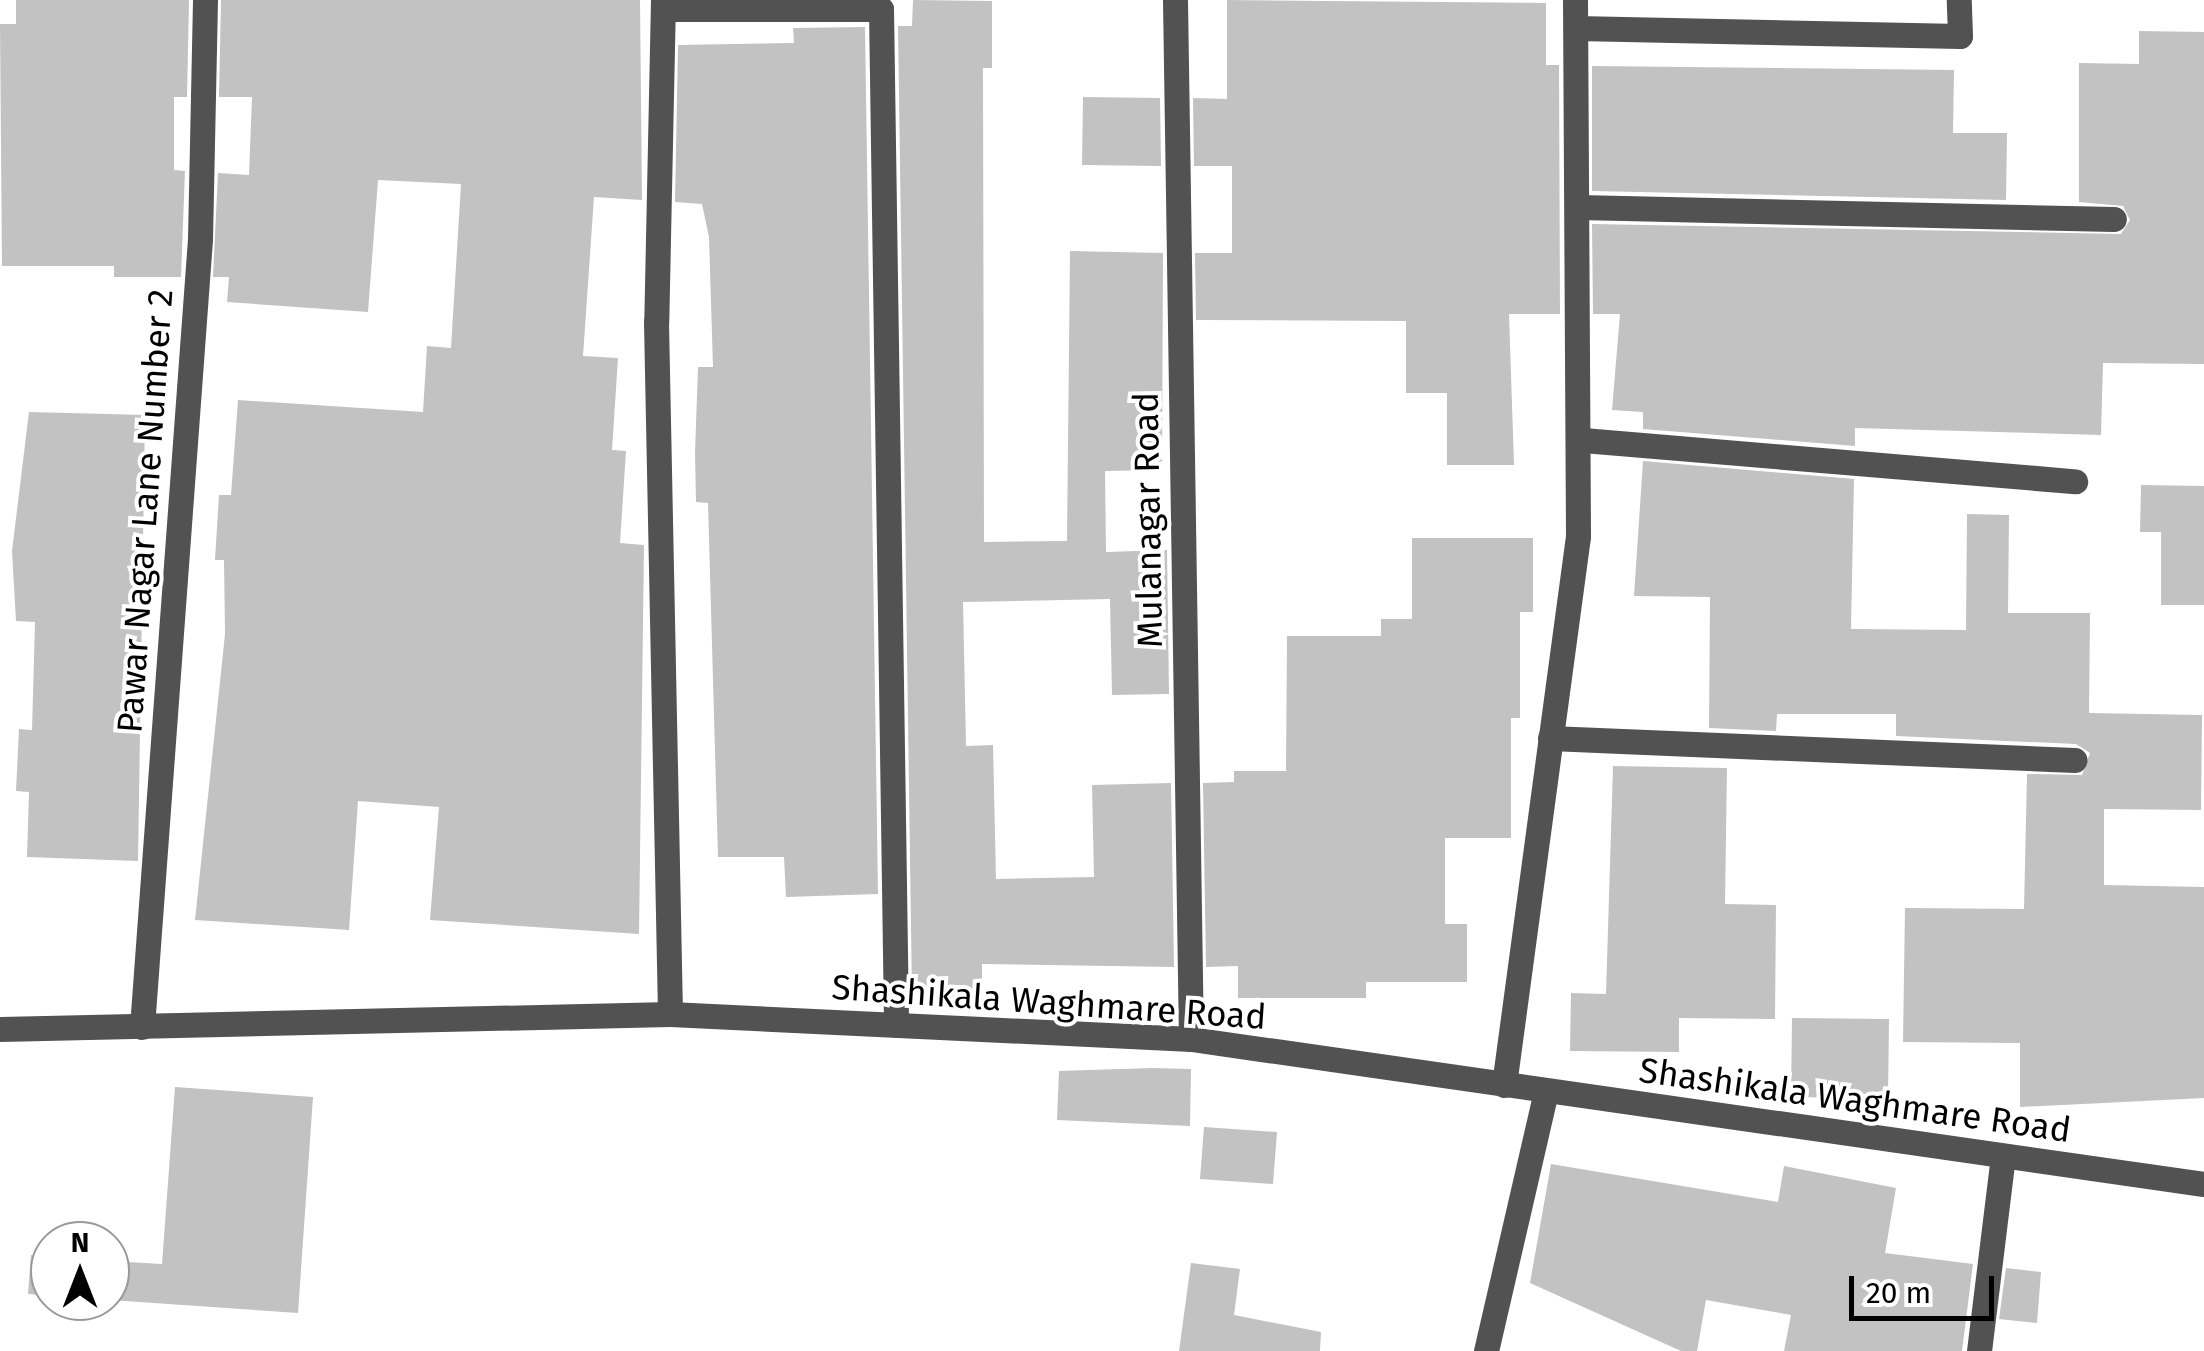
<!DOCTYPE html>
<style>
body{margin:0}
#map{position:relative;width:2204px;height:1351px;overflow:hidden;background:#fff;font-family:"Fira Sans",sans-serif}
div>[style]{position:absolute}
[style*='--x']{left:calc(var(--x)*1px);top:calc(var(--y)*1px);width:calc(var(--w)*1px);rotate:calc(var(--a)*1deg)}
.building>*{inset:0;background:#c2c2c2}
.minor>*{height:25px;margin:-12.5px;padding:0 12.5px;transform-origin:12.5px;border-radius:12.5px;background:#525252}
span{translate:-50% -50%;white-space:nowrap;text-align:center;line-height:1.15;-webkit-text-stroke:8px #fff;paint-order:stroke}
.street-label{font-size:35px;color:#000}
.north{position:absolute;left:30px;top:1221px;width:100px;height:100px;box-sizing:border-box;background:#fff;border:2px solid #999;border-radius:50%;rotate:0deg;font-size:28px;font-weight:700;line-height:40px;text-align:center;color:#000}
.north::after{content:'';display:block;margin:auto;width:35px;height:45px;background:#000;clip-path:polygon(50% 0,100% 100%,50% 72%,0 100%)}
.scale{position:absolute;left:1849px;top:1276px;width:145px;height:45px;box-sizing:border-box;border:5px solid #000;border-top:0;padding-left:12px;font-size:30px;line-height:35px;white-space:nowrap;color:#000;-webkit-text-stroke:8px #fff;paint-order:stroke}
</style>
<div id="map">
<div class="building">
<i style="clip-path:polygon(16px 0,189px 0,187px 97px,174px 97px,174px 170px,185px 171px,181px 277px,114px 277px,114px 266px,2px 266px,0 24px,16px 24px)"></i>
<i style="clip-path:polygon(221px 0,640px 0,642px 200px,594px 197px,583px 356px,618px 358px,612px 450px,626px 451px,620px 543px,644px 545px,639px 934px,430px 920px,439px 807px,358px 801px,349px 930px,195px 920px,225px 634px,224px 560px,215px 560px,219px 495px,231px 495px,238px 400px,423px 412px,427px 346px,451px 348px,461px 184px,378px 180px,368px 312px,227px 302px,229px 277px,213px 277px,218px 173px,249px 175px,252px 97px,219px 97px)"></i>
<i style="clip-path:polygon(913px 0,992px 1px,992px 68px,983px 68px,984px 542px,1067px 541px,1070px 251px,1163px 253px,1162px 470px,1105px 471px,1106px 552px,1167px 550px,1169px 694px,1112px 695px,1110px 599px,963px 602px,966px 746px,993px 745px,996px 879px,1094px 877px,1092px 785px,1171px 783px,1174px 967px,982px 964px,982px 996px,912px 997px,898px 26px,912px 26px)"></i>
<i style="clip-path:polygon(1227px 0,1546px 3px,1546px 65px,1559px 65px,1560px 314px,1509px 314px,1514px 465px,1447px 465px,1447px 393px,1406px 393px,1406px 321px,1196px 320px,1195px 253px,1232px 253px,1232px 166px,1194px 166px,1193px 98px,1227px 99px)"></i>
<i style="clip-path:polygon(865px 27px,878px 894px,786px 897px,784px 857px,718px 857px,708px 503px,696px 502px,695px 453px,698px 367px,713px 367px,709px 237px,702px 204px,675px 202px,678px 45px,794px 43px,793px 28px)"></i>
<i style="clip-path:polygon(2139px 31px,2204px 32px,2204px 364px,2103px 363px,2101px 435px,1855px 428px,1855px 446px,1643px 429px,1643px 412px,1612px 410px,1620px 314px,1593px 314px,1592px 224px,2121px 234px,2130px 220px,2123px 206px,2079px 202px,2079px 63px,2139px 64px)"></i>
<i style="clip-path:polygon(1592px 66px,1954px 70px,1953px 133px,2007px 133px,2006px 200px,1592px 191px)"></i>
<i style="clip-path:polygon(1083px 97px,1160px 98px,1161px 166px,1082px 165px)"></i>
<i style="clip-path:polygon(29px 412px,145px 415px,138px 861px,27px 857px,29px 792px,16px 791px,19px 729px,32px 730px,35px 622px,16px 621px,12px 551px)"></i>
<i style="clip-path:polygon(1643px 461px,1854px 479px,1851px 629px,1966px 630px,1967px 514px,2009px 515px,2008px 613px,2090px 613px,2089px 713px,2202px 715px,2201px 810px,2104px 809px,2104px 885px,2204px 887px,2204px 1098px,2020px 1107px,2020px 1043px,1903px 1042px,1905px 908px,2024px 909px,2027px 774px,2082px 775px,2090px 753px,2076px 744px,1896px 736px,1896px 714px,1777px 714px,1776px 731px,1709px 728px,1710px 597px,1634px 596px)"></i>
<i style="clip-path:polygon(2141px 485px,2204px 486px,2204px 605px,2161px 605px,2161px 532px,2140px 532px)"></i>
<i style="clip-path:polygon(1412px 538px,1533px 538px,1533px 612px,1520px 612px,1520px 718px,1511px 718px,1511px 838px,1445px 838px,1445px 924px,1467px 924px,1467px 982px,1366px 982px,1366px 998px,1238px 998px,1238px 966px,1206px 967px,1203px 783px,1234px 782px,1234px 771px,1286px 771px,1287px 636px,1381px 636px,1381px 619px,1412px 619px)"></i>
<i style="clip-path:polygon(1613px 766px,1727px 768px,1725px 904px,1776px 905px,1775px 1019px,1679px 1018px,1679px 1052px,1570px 1051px,1571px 993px,1606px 994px)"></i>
<i style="clip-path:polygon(1792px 1018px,1889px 1019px,1888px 1098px,1791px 1097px)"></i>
<i style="clip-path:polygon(1152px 1068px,1191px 1069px,1190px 1126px,1057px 1120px,1059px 1071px)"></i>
<i style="clip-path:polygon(175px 1087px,313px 1097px,298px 1313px,110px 1300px,110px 1261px,162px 1264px)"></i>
<i style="clip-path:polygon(1204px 1127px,1277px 1132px,1273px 1184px,1200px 1179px)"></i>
<i style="clip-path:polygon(1551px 1164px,1778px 1202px,1784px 1166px,1896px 1188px,1885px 1253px,1973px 1264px,1962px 1351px,1784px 1351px,1791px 1315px,1706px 1300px,1697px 1351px,1681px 1351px,1530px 1283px)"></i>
<i style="clip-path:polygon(31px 1255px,50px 1256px,50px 1296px,28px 1294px)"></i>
<i style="clip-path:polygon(1191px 1263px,1240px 1269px,1234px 1315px,1321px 1332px,1320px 1351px,1179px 1351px)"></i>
<i style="clip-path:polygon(2006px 1268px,2041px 1272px,2037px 1323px,1999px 1319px)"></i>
</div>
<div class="minor">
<i style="--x:663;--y:0;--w:322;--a:91.2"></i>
<i style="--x:656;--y:322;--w:692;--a:88.84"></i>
<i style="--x:1175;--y:0;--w:1039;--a:89.12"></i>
<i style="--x:663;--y:9;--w:218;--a:0"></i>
<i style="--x:881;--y:9;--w:1016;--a:89.15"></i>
<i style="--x:1576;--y:28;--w:384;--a:1.2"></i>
<i style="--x:1960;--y:36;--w:36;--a:-92"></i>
<i style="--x:1578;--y:207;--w:536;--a:1.28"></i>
<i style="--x:1583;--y:440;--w:494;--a:4.8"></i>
<i style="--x:1550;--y:738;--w:525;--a:2.4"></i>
<i style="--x:142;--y:1027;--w:790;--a:-85.79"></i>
<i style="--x:200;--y:239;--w:239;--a:-88.8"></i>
<i style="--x:0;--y:1029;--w:670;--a:-1.28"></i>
<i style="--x:670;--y:1014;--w:522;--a:2.75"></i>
<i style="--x:1191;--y:1039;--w:1023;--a:8.15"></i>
<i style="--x:1504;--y:1085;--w:554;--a:-82.32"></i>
<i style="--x:1578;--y:536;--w:536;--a:-90.32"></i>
<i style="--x:1486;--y:1351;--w:266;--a:-77"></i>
<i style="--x:1979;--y:1351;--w:196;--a:-83"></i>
</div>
<div class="street-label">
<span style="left:145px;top:511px;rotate:-86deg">Pawar Nagar Lane Number 2</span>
<span style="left:1148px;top:520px;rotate:-91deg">Mulanagar Road</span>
<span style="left:1049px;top:1002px;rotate:4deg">Shashikala Waghmare Road</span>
<span style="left:1855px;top:1100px;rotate:8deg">Shashikala Waghmare Road</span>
</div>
<div class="north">N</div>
<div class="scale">20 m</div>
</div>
